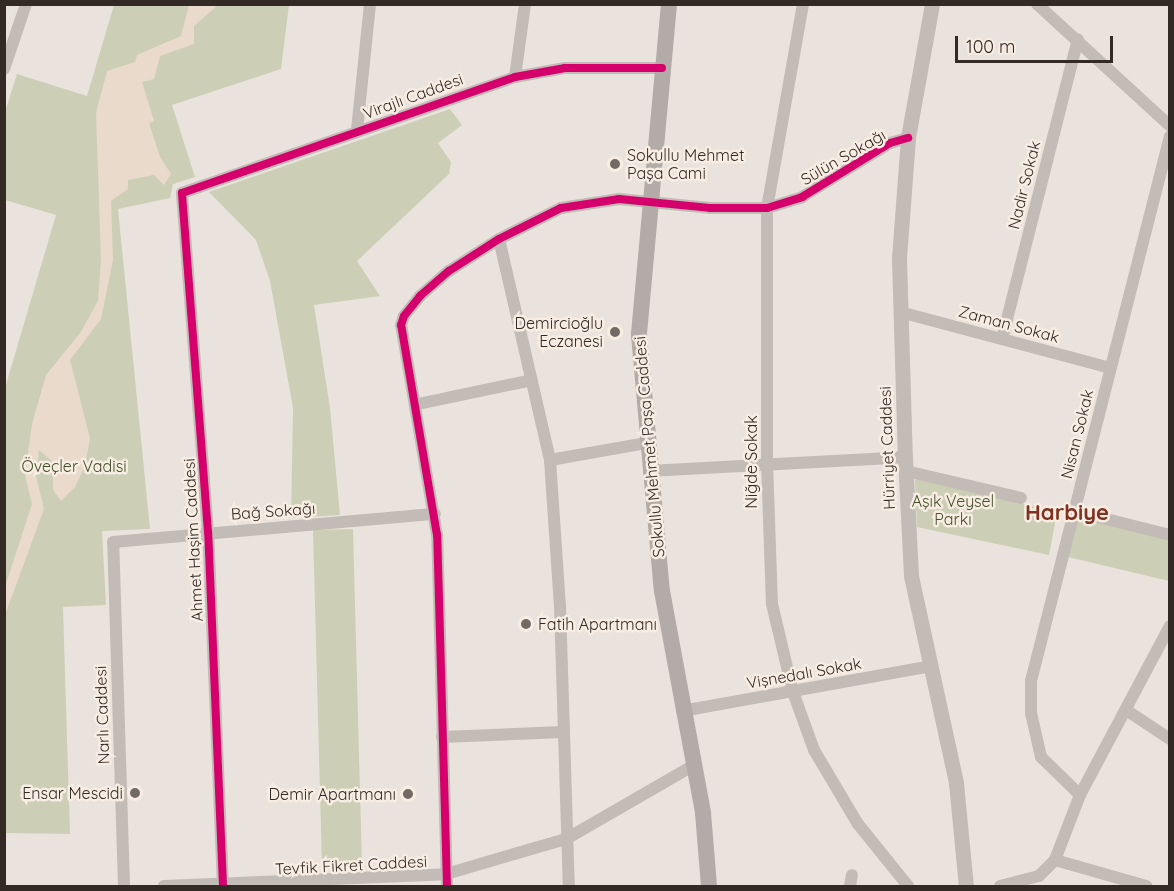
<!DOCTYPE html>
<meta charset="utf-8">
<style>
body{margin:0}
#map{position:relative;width:1174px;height:891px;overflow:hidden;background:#eae3dd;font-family:Quicksand,sans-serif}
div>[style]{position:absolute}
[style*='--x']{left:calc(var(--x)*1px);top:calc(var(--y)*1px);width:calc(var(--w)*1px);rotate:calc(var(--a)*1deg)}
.green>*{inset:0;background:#cccfb6}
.plaza>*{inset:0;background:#e9dacc}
.minor>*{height:12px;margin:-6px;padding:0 6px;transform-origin:6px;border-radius:6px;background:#c2bbb6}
.tertiary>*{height:15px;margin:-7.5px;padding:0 7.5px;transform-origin:7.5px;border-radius:7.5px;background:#c2bbb6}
.secondary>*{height:16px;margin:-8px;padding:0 8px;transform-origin:8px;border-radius:8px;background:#b3aba7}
.cycleway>*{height:8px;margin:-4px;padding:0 4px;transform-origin:4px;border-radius:4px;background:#d6006c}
.dots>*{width:16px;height:16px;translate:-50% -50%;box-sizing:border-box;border:3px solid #f8ede3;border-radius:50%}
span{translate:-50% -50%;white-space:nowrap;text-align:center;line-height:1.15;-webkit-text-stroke:5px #f8ede3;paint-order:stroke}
.street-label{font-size:16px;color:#332925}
.poi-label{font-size:16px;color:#332925}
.left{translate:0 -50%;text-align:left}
.right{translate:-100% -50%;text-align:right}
.park-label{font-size:16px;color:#445029}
.district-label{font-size:22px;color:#803120;font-weight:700}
.frame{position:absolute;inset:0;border:6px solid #332925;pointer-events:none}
.scale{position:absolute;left:955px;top:36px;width:158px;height:27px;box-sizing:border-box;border:3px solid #332925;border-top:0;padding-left:8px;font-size:18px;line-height:21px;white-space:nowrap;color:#332925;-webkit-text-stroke:4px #f8ede3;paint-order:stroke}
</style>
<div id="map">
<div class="green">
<i style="clip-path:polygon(114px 5px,289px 5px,281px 69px,172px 105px,195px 177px,173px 184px,170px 198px,118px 209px,150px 529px,102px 531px,106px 605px,63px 607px,70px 834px,5px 833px,5px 388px,56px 215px,5px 200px,5px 112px,17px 74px,87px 96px)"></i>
<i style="clip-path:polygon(450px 109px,462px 125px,438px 143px,451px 162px,449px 174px,357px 261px,380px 296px,314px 305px,330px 408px,340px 515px,291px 518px,293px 408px,270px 281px,256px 240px,209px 192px)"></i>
<i style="clip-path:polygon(921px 479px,1057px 512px,1049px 555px,917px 527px,915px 480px)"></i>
<i style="clip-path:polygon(1077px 518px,1169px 537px,1169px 581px,1068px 557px)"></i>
<i style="clip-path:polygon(353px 529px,362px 866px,322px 867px,313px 530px)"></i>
</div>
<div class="plaza">
<i style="clip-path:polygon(189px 5px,218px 5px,194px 26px,194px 44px,160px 56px,154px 79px,142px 82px,154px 121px,149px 123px,160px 157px,171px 174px,164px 185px,154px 175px,128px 180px,128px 189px,111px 201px,113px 260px,101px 319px,70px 360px,90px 438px,85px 466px,75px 487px,61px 501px,53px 490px,53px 462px,39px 450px,36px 476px,44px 509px,5px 615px,5px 587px,32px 504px,25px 475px,32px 424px,46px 375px,81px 332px,98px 301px,101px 259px,96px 113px,107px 71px,135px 62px,137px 55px,181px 36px)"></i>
</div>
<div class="minor">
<i style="--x:803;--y:4;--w:207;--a:100"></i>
<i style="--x:767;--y:208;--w:254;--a:90"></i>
<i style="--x:767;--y:462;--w:142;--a:88"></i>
<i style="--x:772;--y:604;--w:90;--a:76.6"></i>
<i style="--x:793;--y:692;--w:62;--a:70.1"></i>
<i style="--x:814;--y:750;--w:86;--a:59.3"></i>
<i style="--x:858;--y:824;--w:80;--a:51.1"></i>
<i style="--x:1037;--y:4;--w:180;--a:42.5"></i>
<i style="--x:4;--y:69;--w:69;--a:-71.3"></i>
<i style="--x:515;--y:77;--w:74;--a:-82.2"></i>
<i style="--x:357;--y:130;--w:127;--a:-84.1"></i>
<i style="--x:499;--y:239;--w:227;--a:77"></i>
<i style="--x:550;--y:460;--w:146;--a:86.1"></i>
<i style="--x:560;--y:606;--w:280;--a:88.2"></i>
<i style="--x:900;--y:312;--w:217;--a:14.9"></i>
<i style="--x:1002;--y:339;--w:309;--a:-75.8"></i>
<i style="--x:418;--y:404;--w:116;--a:-11.9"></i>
<i style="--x:550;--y:460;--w:97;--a:-10"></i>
<i style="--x:649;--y:471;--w:256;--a:-3.1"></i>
<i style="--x:906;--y:471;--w:118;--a:13.2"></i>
<i style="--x:1074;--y:511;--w:99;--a:14"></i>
<i style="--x:1126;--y:710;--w:53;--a:33.4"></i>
<i style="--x:682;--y:711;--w:253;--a:-10.2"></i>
<i style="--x:442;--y:737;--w:121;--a:-2.4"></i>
<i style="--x:1080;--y:795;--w:54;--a:-135.7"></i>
<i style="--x:1041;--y:757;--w:45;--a:-102.8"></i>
<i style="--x:1031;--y:713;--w:32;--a:-90"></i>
<i style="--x:1031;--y:681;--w:562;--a:-75.69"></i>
<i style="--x:1055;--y:860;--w:95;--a:15.9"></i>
<i style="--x:124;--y:886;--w:344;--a:-91.8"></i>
<i style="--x:113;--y:542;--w:323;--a:-5"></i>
<i style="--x:164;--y:886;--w:282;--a:-2.4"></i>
<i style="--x:446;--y:874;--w:125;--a:-16.3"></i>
<i style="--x:566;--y:839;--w:148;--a:-30"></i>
<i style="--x:223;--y:886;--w:354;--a:-92.4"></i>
<i style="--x:208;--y:532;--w:340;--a:-94.4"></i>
<i style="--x:182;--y:193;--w:353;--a:-19.2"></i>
<i style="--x:515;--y:77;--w:51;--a:-10.2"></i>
<i style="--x:565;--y:68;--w:97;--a:0"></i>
<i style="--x:447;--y:886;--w:351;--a:-91.6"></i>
<i style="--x:437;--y:535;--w:213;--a:-99.7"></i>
<i style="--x:401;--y:325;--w:9;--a:-72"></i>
<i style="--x:404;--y:316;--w:26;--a:-51"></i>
<i style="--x:420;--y:296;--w:38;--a:-41"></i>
<i style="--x:449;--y:271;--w:59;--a:-32.6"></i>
<i style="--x:499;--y:239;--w:69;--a:-26.6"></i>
<i style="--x:561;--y:208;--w:59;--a:-8.8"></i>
<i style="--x:619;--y:199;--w:91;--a:5.6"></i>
<i style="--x:710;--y:208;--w:57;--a:0"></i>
<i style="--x:767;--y:208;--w:37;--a:-17"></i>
<i style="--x:802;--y:197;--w:103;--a:-31.5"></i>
<i style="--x:890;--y:143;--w:19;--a:-16"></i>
<i style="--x:850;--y:886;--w:11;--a:-80"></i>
<i style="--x:1000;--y:886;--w:40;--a:-14.4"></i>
<i style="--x:1039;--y:876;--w:23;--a:-45"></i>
<i style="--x:1055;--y:860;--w:70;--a:-69"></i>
<i style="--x:1080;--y:795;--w:191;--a:-62"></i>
</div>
<div class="tertiary">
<i style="--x:932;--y:4;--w:136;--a:100.2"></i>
<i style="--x:908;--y:138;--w:121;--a:94.3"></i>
<i style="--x:899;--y:259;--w:198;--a:88.3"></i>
<i style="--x:905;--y:457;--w:119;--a:87.1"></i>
<i style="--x:911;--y:576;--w:212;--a:77.7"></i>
<i style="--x:956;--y:783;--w:103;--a:84.5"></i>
</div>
<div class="secondary">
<i style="--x:669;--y:4;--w:332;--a:95.2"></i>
<i style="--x:639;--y:335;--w:257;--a:84.9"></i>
<i style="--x:662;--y:591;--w:226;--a:79.5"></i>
<i style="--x:703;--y:813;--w:73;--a:85.3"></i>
</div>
<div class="cycleway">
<i style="--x:223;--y:886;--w:354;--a:-92.4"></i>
<i style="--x:208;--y:532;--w:340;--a:-94.4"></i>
<i style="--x:182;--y:193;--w:353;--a:-19.2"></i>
<i style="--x:515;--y:77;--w:51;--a:-10.2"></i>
<i style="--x:565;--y:68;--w:97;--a:0"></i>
<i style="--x:447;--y:886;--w:351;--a:-91.6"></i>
<i style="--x:437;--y:535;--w:213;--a:-99.7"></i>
<i style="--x:401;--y:325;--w:9;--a:-72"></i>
<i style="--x:404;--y:316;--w:26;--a:-51"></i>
<i style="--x:420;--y:296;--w:38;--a:-41"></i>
<i style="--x:449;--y:271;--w:59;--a:-32.6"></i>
<i style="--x:499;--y:239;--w:69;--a:-26.6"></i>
<i style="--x:561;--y:208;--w:59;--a:-8.8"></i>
<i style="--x:619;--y:199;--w:91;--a:5.6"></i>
<i style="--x:710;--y:208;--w:57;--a:0"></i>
<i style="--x:767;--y:208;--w:37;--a:-17"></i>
<i style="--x:802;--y:197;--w:103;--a:-31.5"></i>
<i style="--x:890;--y:143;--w:19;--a:-16"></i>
</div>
<div class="dots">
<i style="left:615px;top:164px;background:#736a65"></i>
<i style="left:615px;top:332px;background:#736a65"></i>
<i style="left:526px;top:624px;background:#736a65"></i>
<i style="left:135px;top:793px;background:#736a65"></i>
<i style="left:408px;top:794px;background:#736a65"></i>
</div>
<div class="street-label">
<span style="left:413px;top:96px;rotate:-20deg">Virajlı Caddesi</span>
<span style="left:843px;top:157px;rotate:-30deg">Sülün Sokağı</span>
<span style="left:1024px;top:185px;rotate:-76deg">Nadir Sokak</span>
<span style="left:1009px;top:324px;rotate:15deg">Zaman Sokak</span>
<span style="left:1077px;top:434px;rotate:-76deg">Nisan Sokak</span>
<span style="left:649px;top:447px;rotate:-95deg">Sokullu Mehmet Paşa Caddesi</span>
<span style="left:887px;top:448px;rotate:-92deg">Hürriyet Caddesi</span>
<span style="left:751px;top:462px;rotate:-90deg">Niğde Sokak</span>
<span style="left:273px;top:511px;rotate:-4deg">Bağ Sokağı</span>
<span style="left:193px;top:540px;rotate:-93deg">Ahmet Haşim Caddesi</span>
<span style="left:804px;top:673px;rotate:-10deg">Vişnedalı Sokak</span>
<span style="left:102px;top:715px;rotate:-92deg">Narlı Caddesi</span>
<span style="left:351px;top:865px;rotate:-3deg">Tevfik Fikret Caddesi</span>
</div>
<div class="poi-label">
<span class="left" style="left:627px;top:164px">Sokullu Mehmet<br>Paşa Cami</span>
<span class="right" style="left:603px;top:332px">Demircioğlu<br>Eczanesi</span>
<span class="left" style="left:538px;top:624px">Fatih Apartmanı</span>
<span class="right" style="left:123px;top:793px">Ensar Mescidi</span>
<span class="right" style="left:396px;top:794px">Demir Apartmanı</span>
</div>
<div class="park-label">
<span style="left:74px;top:466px">Öveçler Vadisi</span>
<span style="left:953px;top:510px">Aşık Veysel<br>Parkı</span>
</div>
<div class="district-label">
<span style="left:1067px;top:513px">Harbiye</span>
</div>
<div class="frame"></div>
<div class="scale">100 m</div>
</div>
